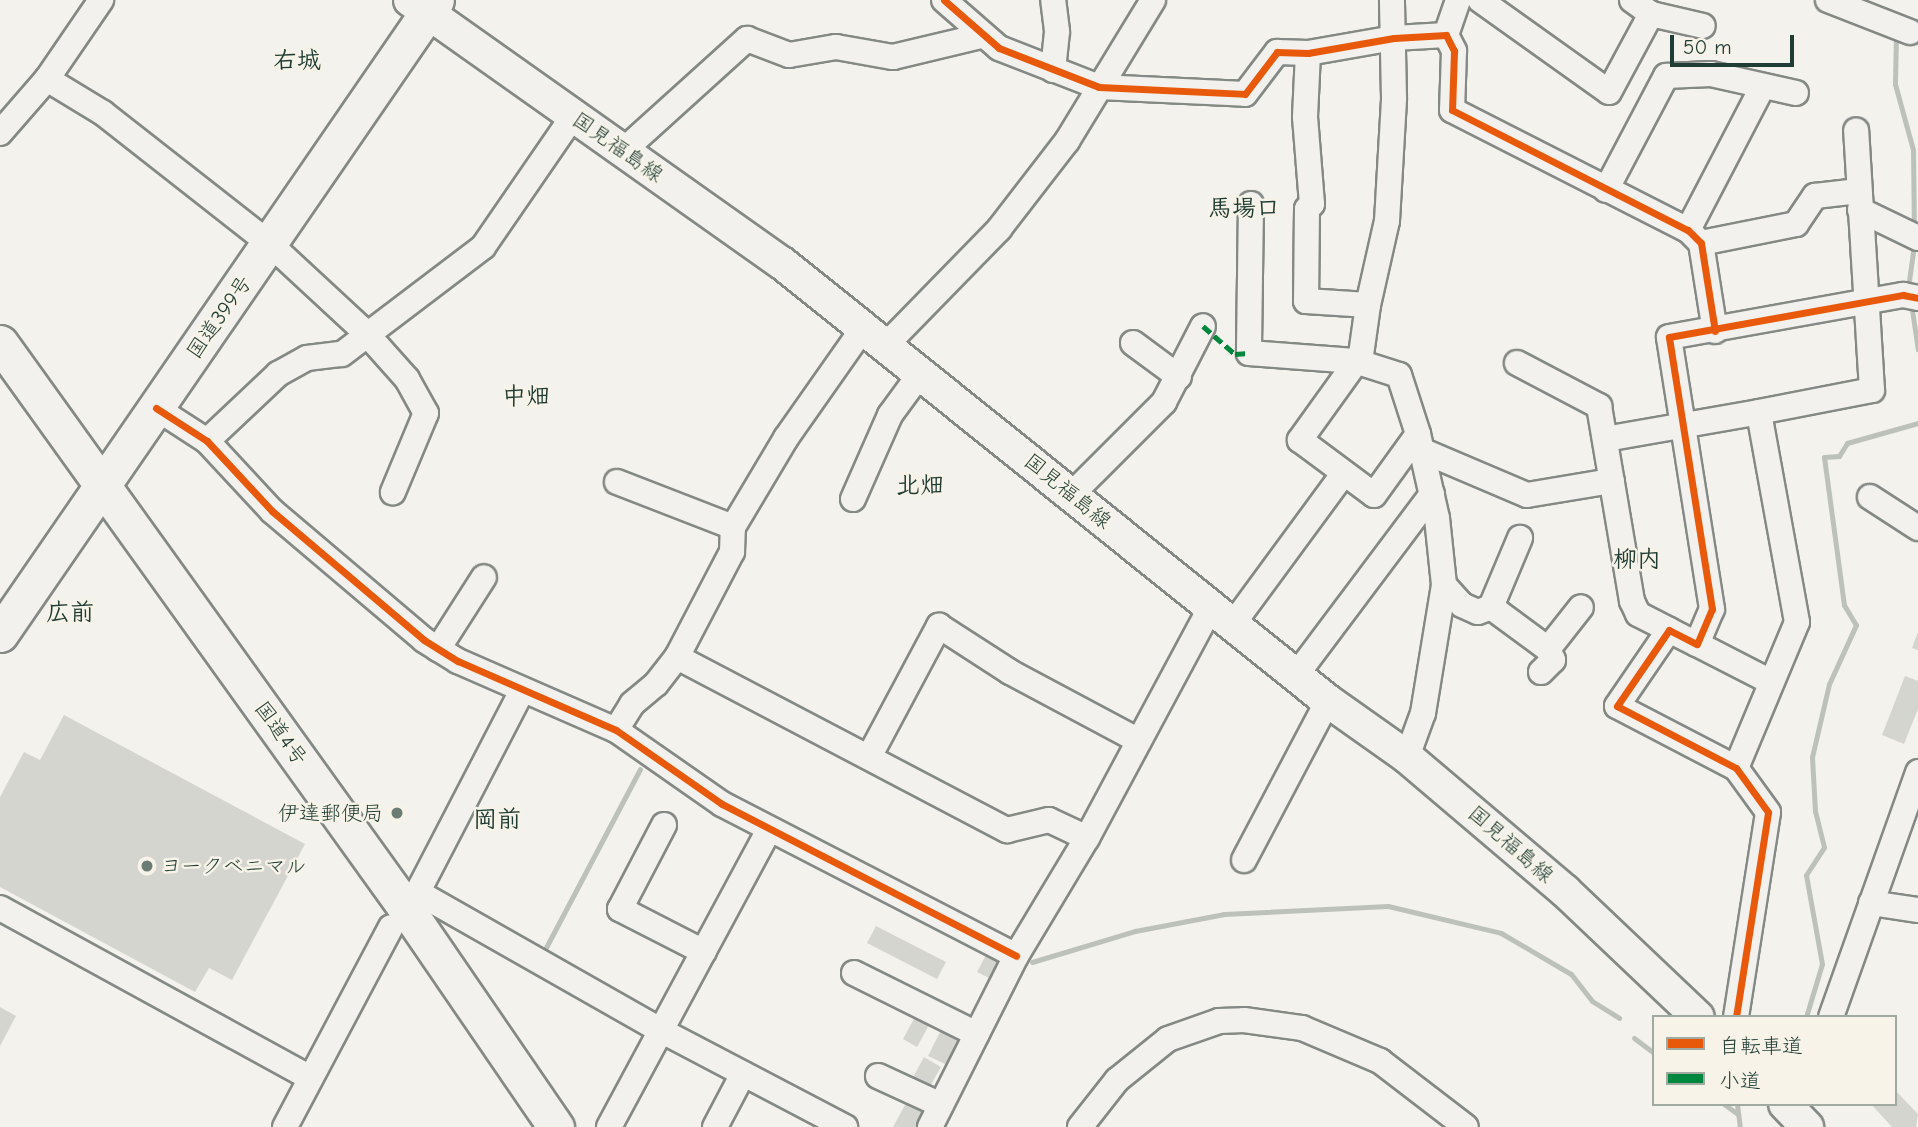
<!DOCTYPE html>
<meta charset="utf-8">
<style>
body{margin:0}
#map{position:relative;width:1918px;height:1127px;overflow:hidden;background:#f4f2ec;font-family:"Comic Neue","Klee One",sans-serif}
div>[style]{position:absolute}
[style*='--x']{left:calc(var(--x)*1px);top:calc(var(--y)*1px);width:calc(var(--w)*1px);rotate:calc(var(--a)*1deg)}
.stream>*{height:5px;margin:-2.5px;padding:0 2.5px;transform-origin:2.5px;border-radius:2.5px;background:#bcc2b9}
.building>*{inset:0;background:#d5d5d0}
.roads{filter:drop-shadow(2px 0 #848985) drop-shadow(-2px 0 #848985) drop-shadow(0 2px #848985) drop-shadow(0 -2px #848985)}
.minor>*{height:24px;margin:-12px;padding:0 12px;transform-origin:12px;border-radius:12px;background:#f2f1ed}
.major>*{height:32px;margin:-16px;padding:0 16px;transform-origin:16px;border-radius:16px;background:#f2f1ed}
.highway>*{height:35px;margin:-17.5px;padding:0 17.5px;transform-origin:17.5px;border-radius:17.5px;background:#f2f1ed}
.quiet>*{height:5px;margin-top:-2.5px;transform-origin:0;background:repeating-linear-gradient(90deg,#00873e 0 10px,transparent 0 15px)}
.cycleway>*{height:7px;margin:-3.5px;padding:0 3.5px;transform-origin:3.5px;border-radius:3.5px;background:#e8590c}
.dots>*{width:19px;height:19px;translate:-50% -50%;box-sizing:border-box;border:4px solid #f7f3e8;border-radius:50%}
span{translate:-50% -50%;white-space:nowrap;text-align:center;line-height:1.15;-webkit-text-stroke:5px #f7f3e8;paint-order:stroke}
.street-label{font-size:21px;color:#1f3d34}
.poi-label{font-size:21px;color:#1f3d34}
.right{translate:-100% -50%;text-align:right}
.left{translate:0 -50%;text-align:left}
.quarter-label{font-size:24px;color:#1f3d34;font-weight:700}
.legend{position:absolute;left:1652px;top:1015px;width:245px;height:91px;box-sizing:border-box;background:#f7f3e8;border:2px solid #a1aaa0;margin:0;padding:9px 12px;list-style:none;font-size:21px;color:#1f3d34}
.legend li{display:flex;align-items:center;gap:14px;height:35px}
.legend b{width:35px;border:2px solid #a1aaa0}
.scale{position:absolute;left:1670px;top:35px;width:124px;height:32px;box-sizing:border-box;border:4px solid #1f3d34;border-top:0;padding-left:9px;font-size:21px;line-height:24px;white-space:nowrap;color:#1f3d34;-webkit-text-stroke:5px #f7f3e8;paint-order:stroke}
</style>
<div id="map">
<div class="stream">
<i style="--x:1896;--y:35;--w:49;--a:91.2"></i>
<i style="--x:1895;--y:84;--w:68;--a:74.7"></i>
<i style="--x:1913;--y:150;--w:78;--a:89.3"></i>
<i style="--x:1908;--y:288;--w:43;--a:-82.1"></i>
<i style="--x:1912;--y:310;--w:40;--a:81.5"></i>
<i style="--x:542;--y:955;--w:210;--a:-62.2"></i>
<i style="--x:1032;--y:962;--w:108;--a:-16.8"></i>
<i style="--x:1135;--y:931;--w:91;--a:-10.8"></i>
<i style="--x:1224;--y:914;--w:164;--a:-2.8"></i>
<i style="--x:1388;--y:906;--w:116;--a:13.4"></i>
<i style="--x:1501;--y:933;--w:81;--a:30.4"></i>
<i style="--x:1571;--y:974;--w:34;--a:52"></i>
<i style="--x:1592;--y:1001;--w:32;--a:32"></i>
<i style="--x:1806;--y:1017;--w:55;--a:-73.2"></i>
<i style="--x:1822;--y:964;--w:90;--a:-100.2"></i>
<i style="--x:1806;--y:875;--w:33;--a:-57"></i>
<i style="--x:1824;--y:847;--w:37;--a:-104"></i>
<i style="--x:1815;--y:811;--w:54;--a:-93.2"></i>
<i style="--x:1812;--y:757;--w:75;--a:-76.9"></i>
<i style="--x:1829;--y:684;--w:65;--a:-65.4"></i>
<i style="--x:1856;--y:625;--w:23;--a:-121"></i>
<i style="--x:1844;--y:605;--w:149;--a:-97.7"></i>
<i style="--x:1824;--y:457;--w:15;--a:-4"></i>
<i style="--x:1839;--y:456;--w:15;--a:-58"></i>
<i style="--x:1847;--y:443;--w:74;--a:-15.7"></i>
<i style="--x:1634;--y:1038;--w:25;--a:37"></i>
<i style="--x:1724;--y:1104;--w:17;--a:36"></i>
<i style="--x:1737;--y:1104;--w:23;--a:83"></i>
</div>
<div class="building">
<i style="clip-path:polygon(1918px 632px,1918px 650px,1912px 648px)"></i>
<i style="clip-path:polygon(1905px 676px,1918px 681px,1918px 709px,1904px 744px,1882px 735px)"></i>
<i style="clip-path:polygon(64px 715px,305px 844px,232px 980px,209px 968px,195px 992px,0 887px,0 797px,24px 752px,40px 760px)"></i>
<i style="clip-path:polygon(876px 926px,946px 962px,937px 979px,867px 943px)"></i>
<i style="clip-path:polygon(987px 953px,1005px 962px,995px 981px,977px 972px)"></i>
<i style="clip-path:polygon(0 1007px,16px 1016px,0 1046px)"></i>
<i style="clip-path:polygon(915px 1017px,929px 1025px,917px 1047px,903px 1039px)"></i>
<i style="clip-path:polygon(943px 1026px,965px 1037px,949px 1066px,928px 1056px)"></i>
<i style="clip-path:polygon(924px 1057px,941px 1067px,928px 1090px,911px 1081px)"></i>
<i style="clip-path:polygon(1895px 1090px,1918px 1114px,1916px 1127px,1892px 1127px,1871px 1104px,1895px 1104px)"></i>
<i style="clip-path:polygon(906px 1103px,923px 1113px,916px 1127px,893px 1127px)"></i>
</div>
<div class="roads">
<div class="minor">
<i style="--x:944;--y:0;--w:73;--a:41.1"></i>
<i style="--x:999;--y:48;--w:107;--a:21.3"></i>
<i style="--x:1099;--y:87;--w:146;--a:2.7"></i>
<i style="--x:1245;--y:94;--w:53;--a:-52.7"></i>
<i style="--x:1277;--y:52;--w:31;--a:2"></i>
<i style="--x:1308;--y:53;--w:87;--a:-9.9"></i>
<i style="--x:1394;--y:38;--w:52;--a:-3.3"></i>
<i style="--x:1446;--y:35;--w:18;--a:63"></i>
<i style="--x:1454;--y:51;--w:59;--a:91.9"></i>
<i style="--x:1452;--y:110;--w:265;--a:27"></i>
<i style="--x:1688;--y:230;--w:18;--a:45"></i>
<i style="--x:1701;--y:243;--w:89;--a:81"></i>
<i style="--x:1480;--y:0;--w:158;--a:35.5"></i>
<i style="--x:1609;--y:92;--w:89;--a:-61.7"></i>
<i style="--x:1632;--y:0;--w:24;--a:36"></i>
<i style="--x:1651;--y:14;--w:53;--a:13"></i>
<i style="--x:1828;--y:0;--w:88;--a:21.3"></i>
<i style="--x:1446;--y:35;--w:37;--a:-71"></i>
<i style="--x:1308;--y:53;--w:64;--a:92.7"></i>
<i style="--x:1305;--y:117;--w:87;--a:85.4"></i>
<i style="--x:1312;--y:204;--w:7;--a:135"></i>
<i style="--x:1307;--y:209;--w:92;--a:90.6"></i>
<i style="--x:1306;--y:301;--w:62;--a:3.7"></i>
<i style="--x:1368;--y:305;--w:86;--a:-77.3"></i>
<i style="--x:1387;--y:221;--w:123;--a:-86.7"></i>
<i style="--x:1394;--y:98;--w:98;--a:-91.2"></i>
<i style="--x:1053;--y:70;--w:39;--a:-84"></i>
<i style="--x:1057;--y:31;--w:31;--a:-97"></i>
<i style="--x:47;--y:79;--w:66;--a:31.3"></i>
<i style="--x:103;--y:113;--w:212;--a:38.1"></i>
<i style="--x:270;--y:244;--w:131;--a:42.8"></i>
<i style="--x:366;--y:333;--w:62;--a:48.3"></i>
<i style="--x:407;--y:379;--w:39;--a:61"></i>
<i style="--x:426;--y:413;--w:86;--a:112.7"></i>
<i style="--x:0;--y:133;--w:72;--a:-49"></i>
<i style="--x:47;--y:79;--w:96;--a:-55.6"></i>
<i style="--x:624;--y:150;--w:166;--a:-42.1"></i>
<i style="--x:747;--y:39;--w:45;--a:20.9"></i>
<i style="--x:789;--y:55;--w:48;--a:-9.7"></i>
<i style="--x:836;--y:47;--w:58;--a:10"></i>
<i style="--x:893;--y:57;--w:90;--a:-13.4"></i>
<i style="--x:1606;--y:190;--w:129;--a:-62.2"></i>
<i style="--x:1666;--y:76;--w:45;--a:-2.5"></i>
<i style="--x:1711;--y:74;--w:87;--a:12.6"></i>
<i style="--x:1251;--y:204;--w:149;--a:90.8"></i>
<i style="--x:1249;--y:353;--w:106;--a:4.3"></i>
<i style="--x:1355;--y:361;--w:46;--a:17.7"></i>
<i style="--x:1399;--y:375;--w:62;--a:72.1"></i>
<i style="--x:1418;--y:434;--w:86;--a:77.3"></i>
<i style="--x:1437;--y:518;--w:67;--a:84"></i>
<i style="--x:1444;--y:585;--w:130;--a:99.3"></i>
<i style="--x:1423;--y:713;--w:47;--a:110"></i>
<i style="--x:1860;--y:210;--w:64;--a:25.8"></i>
<i style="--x:1688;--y:230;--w:162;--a:-62.5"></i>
<i style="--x:1701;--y:243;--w:97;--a:-11.3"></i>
<i style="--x:1796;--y:224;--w:34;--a:-56"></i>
<i style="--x:1815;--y:196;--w:44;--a:-6.5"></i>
<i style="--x:1368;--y:305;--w:50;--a:98"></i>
<i style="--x:1361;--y:355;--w:105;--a:125.7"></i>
<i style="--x:1300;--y:440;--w:92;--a:36.6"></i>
<i style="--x:1374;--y:495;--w:75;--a:-54.2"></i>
<i style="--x:1133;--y:343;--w:57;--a:36.5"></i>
<i style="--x:884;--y:347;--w:165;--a:-45.7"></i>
<i style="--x:999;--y:229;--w:111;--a:-52.3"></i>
<i style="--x:1067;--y:141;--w:165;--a:-58.6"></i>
<i style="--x:1517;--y:363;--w:93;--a:27.7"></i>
<i style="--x:1599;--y:406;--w:198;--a:80.4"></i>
<i style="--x:1632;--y:601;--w:14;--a:65"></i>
<i style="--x:1638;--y:614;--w:35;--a:27"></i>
<i style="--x:156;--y:408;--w:61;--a:32.9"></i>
<i style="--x:207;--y:441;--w:96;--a:47.1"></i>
<i style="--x:272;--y:511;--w:199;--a:40.3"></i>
<i style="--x:424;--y:640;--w:40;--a:32"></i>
<i style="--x:458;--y:661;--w:172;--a:23.6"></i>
<i style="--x:616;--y:730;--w:129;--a:34.9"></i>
<i style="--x:722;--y:804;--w:331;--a:27.3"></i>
<i style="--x:1605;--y:439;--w:156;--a:-9.9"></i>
<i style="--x:207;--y:441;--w:98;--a:-43.3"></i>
<i style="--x:278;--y:374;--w:33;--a:-29"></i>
<i style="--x:307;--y:358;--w:35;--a:-7"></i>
<i style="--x:342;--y:354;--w:177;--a:-37.2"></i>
<i style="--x:483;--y:247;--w:159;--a:-55.5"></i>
<i style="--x:1421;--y:450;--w:115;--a:23"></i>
<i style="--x:1527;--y:495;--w:86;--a:-9.4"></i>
<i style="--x:617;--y:482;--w:124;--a:21.2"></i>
<i style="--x:1071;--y:495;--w:132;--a:-45"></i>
<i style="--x:1164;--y:402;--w:85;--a:-62.8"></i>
<i style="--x:1870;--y:497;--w:57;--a:32.9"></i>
<i style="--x:853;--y:499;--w:92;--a:-66.2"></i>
<i style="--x:890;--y:415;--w:51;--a:-53.8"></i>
<i style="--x:1444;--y:585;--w:27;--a:48"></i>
<i style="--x:1462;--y:605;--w:17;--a:24"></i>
<i style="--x:1478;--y:612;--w:14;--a:-21"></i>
<i style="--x:1491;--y:607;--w:71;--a:36.4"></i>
<i style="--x:1548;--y:649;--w:53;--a:-51.8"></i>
<i style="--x:1491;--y:607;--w:75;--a:-67.2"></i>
<i style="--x:1233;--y:624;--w:187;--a:-53.7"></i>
<i style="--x:1697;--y:644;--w:83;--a:27.2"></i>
<i style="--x:438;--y:649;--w:85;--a:-57.4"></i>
<i style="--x:677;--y:657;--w:373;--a:27.7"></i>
<i style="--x:1007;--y:830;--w:43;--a:-13.4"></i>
<i style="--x:1049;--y:820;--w:42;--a:25.3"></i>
<i style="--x:1541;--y:672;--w:17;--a:-45"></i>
<i style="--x:1553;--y:660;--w:12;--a:-114"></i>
<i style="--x:1297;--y:674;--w:225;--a:-53.1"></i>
<i style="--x:616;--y:730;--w:31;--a:-58"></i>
<i style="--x:632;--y:704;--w:31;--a:-40"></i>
<i style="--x:656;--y:684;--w:34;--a:-52"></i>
<i style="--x:677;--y:657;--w:119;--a:-62.4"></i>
<i style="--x:732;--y:552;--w:25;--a:-88"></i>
<i style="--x:733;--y:527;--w:104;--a:-59.2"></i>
<i style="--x:786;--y:438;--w:132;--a:-54.9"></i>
<i style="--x:869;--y:757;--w:149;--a:-61.9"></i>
<i style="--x:939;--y:626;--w:85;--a:32.9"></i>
<i style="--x:1010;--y:672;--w:146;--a:28.1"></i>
<i style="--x:1736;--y:768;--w:158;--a:-67.3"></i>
<i style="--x:1797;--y:622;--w:213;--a:-100.3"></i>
<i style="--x:1759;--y:412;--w:115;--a:-11"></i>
<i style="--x:1872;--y:390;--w:260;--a:-93.5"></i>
<i style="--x:664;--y:825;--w:95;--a:117.6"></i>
<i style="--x:620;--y:909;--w:94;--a:27.1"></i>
<i style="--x:1244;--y:860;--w:180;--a:-62.2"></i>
<i style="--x:417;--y:892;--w:282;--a:29.6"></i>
<i style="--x:662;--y:1031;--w:207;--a:27.7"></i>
<i style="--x:1871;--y:903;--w:48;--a:8.5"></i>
<i style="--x:411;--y:905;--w:241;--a:-62.6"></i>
<i style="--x:0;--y:908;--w:354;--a:28.7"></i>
<i style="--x:854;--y:973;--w:137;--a:26.4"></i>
<i style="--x:1736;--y:1017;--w:207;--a:-81.1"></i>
<i style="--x:1768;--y:812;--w:54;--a:-126"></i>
<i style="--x:1736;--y:768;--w:134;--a:-152.5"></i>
<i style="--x:1617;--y:706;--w:92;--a:-55.6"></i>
<i style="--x:1669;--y:630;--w:31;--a:27"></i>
<i style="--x:1697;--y:644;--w:38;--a:-67"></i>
<i style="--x:1712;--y:609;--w:275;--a:-99"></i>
<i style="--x:1669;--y:337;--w:238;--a:-10.2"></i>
<i style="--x:1903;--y:295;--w:15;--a:11"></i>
<i style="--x:1831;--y:1017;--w:260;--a:-70.4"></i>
<i style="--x:878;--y:1076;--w:69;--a:24.7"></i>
<i style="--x:285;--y:1127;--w:226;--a:-62.1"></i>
<i style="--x:609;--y:1127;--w:337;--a:-61.7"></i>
<i style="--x:715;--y:1127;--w:60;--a:-62.2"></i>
<i style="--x:930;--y:1127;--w:191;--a:-63.3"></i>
<i style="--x:1016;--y:956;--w:138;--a:-59"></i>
<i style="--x:1087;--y:838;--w:264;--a:-61.8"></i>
<i style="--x:1080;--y:1127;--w:60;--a:-51.8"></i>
<i style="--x:1117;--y:1080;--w:65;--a:-38.8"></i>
<i style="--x:1168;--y:1039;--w:54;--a:-19.4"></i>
<i style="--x:1219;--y:1021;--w:25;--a:-2"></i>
<i style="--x:1244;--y:1020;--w:59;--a:7.9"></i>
<i style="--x:1302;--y:1028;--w:85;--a:22.9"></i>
<i style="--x:1380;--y:1061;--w:108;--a:37.5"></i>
</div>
<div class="major">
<i style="--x:410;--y:0;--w:456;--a:35.3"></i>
<i style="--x:782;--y:263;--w:700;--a:38.74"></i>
<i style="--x:1328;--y:701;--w:97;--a:35.3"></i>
<i style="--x:1407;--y:757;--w:207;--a:40.3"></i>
<i style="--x:1565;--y:891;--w:183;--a:43.5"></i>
<i style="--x:1785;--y:1104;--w:32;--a:46"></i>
</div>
<div class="highway">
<i style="--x:0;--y:343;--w:699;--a:54.31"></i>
<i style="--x:408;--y:911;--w:262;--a:55.6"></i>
<i style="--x:0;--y:634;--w:769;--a:-55.48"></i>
</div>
</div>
<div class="quiet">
<i style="--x:1203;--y:326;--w:43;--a:41.2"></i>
<i style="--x:1235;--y:354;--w:14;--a:-4"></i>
</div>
<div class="cycleway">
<i style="--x:944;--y:0;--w:73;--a:41.1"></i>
<i style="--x:999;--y:48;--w:107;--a:21.3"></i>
<i style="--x:1099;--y:87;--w:146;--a:2.7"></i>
<i style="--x:1245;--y:94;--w:53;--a:-52.7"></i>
<i style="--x:1277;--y:52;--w:31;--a:2"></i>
<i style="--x:1308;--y:53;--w:87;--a:-9.9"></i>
<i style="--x:1394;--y:38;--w:52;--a:-3.3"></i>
<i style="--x:1446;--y:35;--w:18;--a:63"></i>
<i style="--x:1454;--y:51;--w:59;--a:91.9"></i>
<i style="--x:1452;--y:110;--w:265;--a:27"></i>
<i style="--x:1688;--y:230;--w:18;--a:45"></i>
<i style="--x:1701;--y:243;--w:89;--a:81"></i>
<i style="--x:156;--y:408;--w:61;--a:32.9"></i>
<i style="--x:207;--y:441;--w:96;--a:47.1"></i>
<i style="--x:272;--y:511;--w:199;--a:40.3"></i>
<i style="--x:424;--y:640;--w:40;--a:32"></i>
<i style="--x:458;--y:661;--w:172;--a:23.6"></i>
<i style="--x:616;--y:730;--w:129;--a:34.9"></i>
<i style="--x:722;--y:804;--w:331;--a:27.3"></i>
<i style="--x:1736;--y:1017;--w:207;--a:-81.1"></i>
<i style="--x:1768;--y:812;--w:54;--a:-126"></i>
<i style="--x:1736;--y:768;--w:134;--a:-152.5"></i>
<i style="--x:1617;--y:706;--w:92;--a:-55.6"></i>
<i style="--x:1669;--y:630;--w:31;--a:27"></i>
<i style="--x:1697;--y:644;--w:38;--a:-67"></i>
<i style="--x:1712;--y:609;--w:275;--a:-99"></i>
<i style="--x:1669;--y:337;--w:238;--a:-10.2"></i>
<i style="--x:1903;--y:295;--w:15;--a:11"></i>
</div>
<div class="dots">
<i style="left:397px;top:813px;background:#6a7c74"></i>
<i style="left:147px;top:866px;background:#6a7c74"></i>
</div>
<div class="street-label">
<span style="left:618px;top:147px;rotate:35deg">国見福島線</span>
<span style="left:219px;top:317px;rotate:-55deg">国道399号</span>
<span style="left:1068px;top:491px;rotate:39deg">国見福島線</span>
<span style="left:281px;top:733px;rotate:54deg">国道4号</span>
<span style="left:1511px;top:844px;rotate:41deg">国見福島線</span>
</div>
<div class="poi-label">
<span class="right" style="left:383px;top:813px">伊達郵便局</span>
<span class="left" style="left:161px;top:866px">ヨークベニマル</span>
</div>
<div class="quarter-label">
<span style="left:297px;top:61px">右城</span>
<span style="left:1244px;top:209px">馬場口</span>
<span style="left:526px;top:397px">中畑</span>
<span style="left:920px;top:486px">北畑</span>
<span style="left:1637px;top:560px">柳内</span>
<span style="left:70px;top:613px">広前</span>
<span style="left:497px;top:820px">岡前</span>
</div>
<ul class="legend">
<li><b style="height:9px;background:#e8590c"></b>自転車道</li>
<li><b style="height:9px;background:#00873e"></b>小道</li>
</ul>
<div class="scale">50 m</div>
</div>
